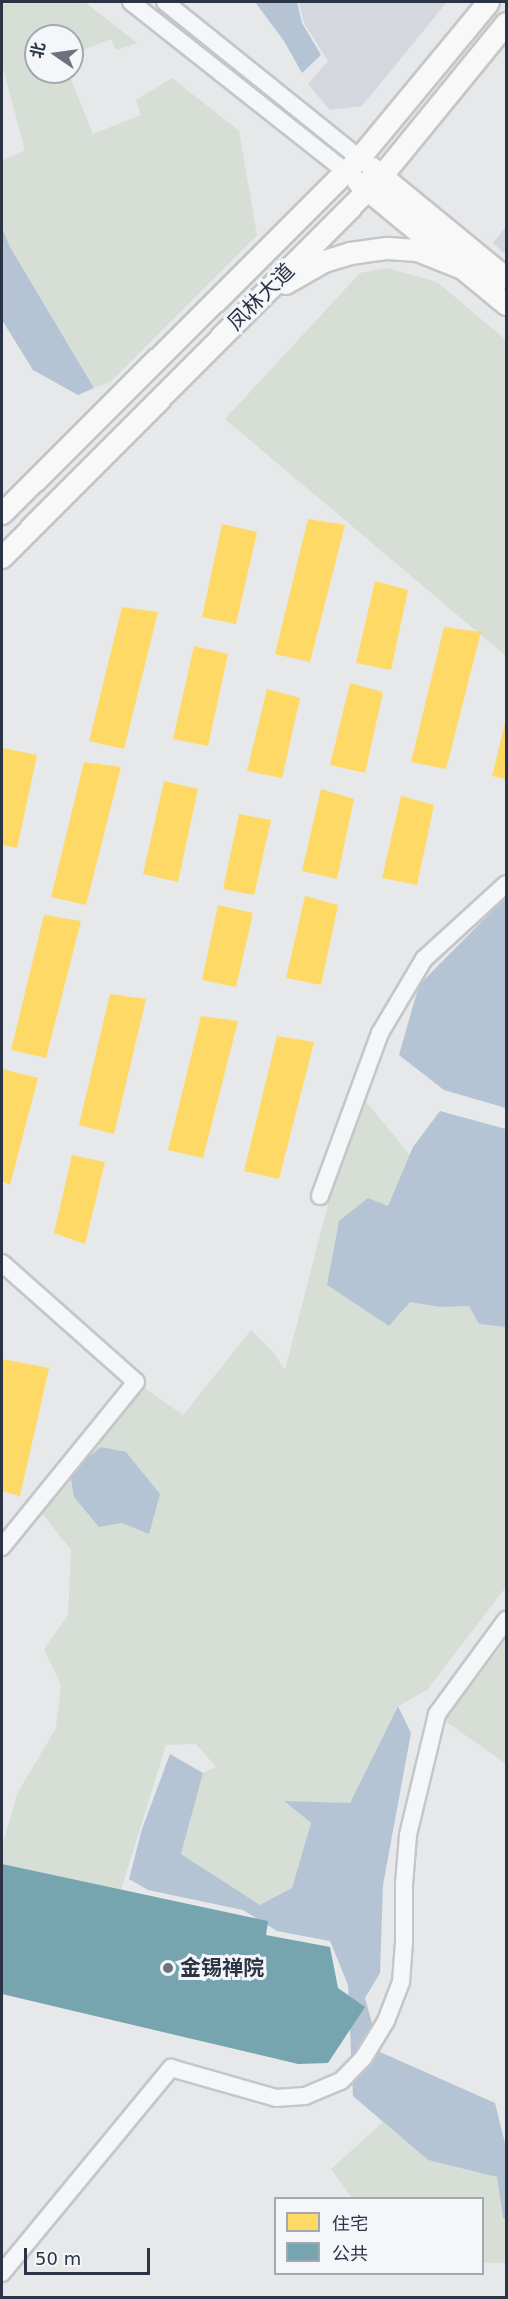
<!DOCTYPE html>
<meta charset="utf-8">
<style>
body{margin:0}
#map{position:relative;width:508px;height:2299px;overflow:hidden;background:#e6e8ea;font-family:"DejaVu Sans","Noto Sans SC",sans-serif}
div>[style]{position:absolute}
[style*='--x']{left:calc(var(--x)*1px);top:calc(var(--y)*1px);width:calc(var(--w)*1px);rotate:calc(var(--a)*1deg)}
.built>*{inset:0;background:#d4d7dd}
.green>*{inset:0;background:#d6ded6}
.water>*{inset:0;background:#b4c4d5}
.homes>*{inset:0;background:#ffd966}
.public>*{inset:0;background:#76a5af}
.roads{filter:drop-shadow(2px 0 #c4c6c8) drop-shadow(-2px 0 #c4c6c8) drop-shadow(0 2px #c4c6c8) drop-shadow(0 -2px #c4c6c8)}
.minor>*{height:16px;margin:-8px;padding:0 8px;transform-origin:8px;border-radius:8px;background:#f5f6f7}
.major>*{height:21px;margin:-10.5px;padding:0 10.5px;transform-origin:10.5px;border-radius:10.5px;background:#f8f8f8}
.dots>*{width:16px;height:16px;translate:-50% -50%;box-sizing:border-box;border:3px solid #f4f6f9;border-radius:50%}
span{translate:-50% -50%;white-space:nowrap;text-align:center;line-height:1.15;-webkit-text-stroke:6px #f4f6f9;paint-order:stroke}
.street-label{font-size:21px;color:#2b3445}
.poi-label{font-size:21px;color:#2b3445;font-weight:700}
.left{translate:0 -50%;text-align:left}
.frame{position:absolute;inset:0;border:3px solid #2b3445;pointer-events:none}
.legend{position:absolute;left:274px;top:2197px;width:210px;height:78px;box-sizing:border-box;background:#f4f6f9;border:2px solid #a4a8b1;margin:0;padding:8px 10px;list-style:none;font-size:18px;color:#2b3445}
.legend li{display:flex;align-items:center;gap:12px;height:30px}
.legend b{width:30px;border:2px solid #a4a8b1}
.north{position:absolute;left:24px;top:24px;width:60px;height:60px;box-sizing:border-box;background:#f4f6f9;border:2px solid #a4a8b1;border-radius:50%;rotate:283deg;font-size:16px;font-weight:700;line-height:24px;text-align:center;color:#2b3445}
.north::after{content:'';display:block;margin:auto;width:21px;height:27px;background:#6c737f;clip-path:polygon(50% 0,100% 100%,50% 72%,0 100%)}
.scale{position:absolute;left:24px;top:2248px;width:126px;height:27px;box-sizing:border-box;border:3px solid #2b3445;border-top:0;padding-left:8px;font-size:18px;line-height:21px;white-space:nowrap;color:#2b3445;-webkit-text-stroke:4px #f4f6f9;paint-order:stroke}
</style>
<div id="map">
<div class="built">
<i style="clip-path:polygon(299px 2px,447px 2px,362px 106px,330px 110px,308px 84px,328px 61px,304px 23px)"></i>
<i style="clip-path:polygon(506px 226px,506px 255px,493px 243px)"></i>
</div>
<div class="green">
<i style="clip-path:polygon(2px 2px,85px 2px,137px 43px,116px 50px,111px 39px,72px 54px,72px 36px,36px 36px,36px 72px,68px 72px,93px 134px,141px 115px,136px 100px,172px 78px,239px 131px,257px 235px,110px 382px,94px 388px,10px 247px,2px 228px,2px 161px,25px 150px,2px 64px)"></i>
<i style="clip-path:polygon(387px 268px,437px 282px,506px 340px,506px 656px,225px 419px,360px 273px)"></i>
<i style="clip-path:polygon(363px 1098px,410px 1155px,388px 1206px,410px 1302px,440px 1307px,469px 1306px,479px 1323px,506px 1327px,506px 1587px,427px 1690px,398px 1706px,350px 1803px,285px 1802px,311px 1823px,292px 1888px,260px 1906px,181px 1854px,203px 1773px,216px 1767px,196px 1744px,166px 1745px,121px 1890px,2px 1864px,2px 1847px,17px 1794px,56px 1728px,61px 1685px,44px 1649px,68px 1615px,71px 1550px,38px 1508px,136px 1382px,183px 1415px,251px 1330px,273px 1352px,285px 1370px,330px 1197px)"></i>
<i style="clip-path:polygon(506px 1640px,506px 1764px,444px 1720px)"></i>
<i style="clip-path:polygon(383px 2122px,428px 2160px,497px 2177px,503px 2218px,506px 2219px,506px 2263px,483px 2263px,482px 2198px,352px 2198px,331px 2169px)"></i>
</div>
<div class="water">
<i style="clip-path:polygon(255px 2px,297px 2px,302px 23px,321px 55px,302px 73px,284px 41px)"></i>
<i style="clip-path:polygon(2px 228px,10px 247px,94px 388px,78px 395px,33px 370px,2px 320px)"></i>
<i style="clip-path:polygon(506px 897px,506px 1108px,444px 1090px,399px 1055px,419px 985px)"></i>
<i style="clip-path:polygon(440px 1111px,506px 1129px,506px 1327px,479px 1324px,469px 1306px,440px 1307px,410px 1302px,389px 1326px,327px 1285px,339px 1221px,368px 1198px,388px 1206px,413px 1147px)"></i>
<i style="clip-path:polygon(101px 1447px,126px 1452px,160px 1494px,149px 1534px,122px 1523px,99px 1527px,74px 1497px,70px 1472px)"></i>
<i style="clip-path:polygon(398px 1706px,411px 1733px,383px 1885px,380px 1973px,365px 1998px,380px 2052px,495px 2103px,506px 2147px,506px 2219px,503px 2218px,497px 2177px,428px 2160px,353px 2096px,348px 1985px,330px 1941px,277px 1931px,243px 1910px,148px 1890px,129px 1879px,142px 1829px,170px 1754px,203px 1773px,181px 1854px,260px 1905px,292px 1888px,311px 1823px,284px 1801px,350px 1803px)"></i>
</div>
<div class="homes">
<i style="clip-path:polygon(308px 519px,345px 525px,310px 662px,275px 654px)"></i>
<i style="clip-path:polygon(222px 524px,257px 532px,236px 624px,202px 617px)"></i>
<i style="clip-path:polygon(375px 581px,408px 590px,391px 670px,356px 663px)"></i>
<i style="clip-path:polygon(122px 607px,158px 612px,124px 749px,89px 741px)"></i>
<i style="clip-path:polygon(444px 627px,481px 632px,446px 769px,411px 762px)"></i>
<i style="clip-path:polygon(194px 646px,228px 654px,208px 746px,173px 739px)"></i>
<i style="clip-path:polygon(350px 683px,383px 692px,365px 773px,330px 765px)"></i>
<i style="clip-path:polygon(267px 689px,300px 698px,282px 778px,247px 771px)"></i>
<i style="clip-path:polygon(506px 719px,506px 779px,492px 776px)"></i>
<i style="clip-path:polygon(3px 748px,37px 755px,17px 848px,2px 845px)"></i>
<i style="clip-path:polygon(84px 762px,121px 767px,86px 905px,51px 897px)"></i>
<i style="clip-path:polygon(164px 781px,198px 789px,178px 882px,143px 874px)"></i>
<i style="clip-path:polygon(321px 789px,354px 799px,337px 879px,302px 871px)"></i>
<i style="clip-path:polygon(401px 796px,434px 805px,417px 885px,382px 878px)"></i>
<i style="clip-path:polygon(239px 814px,271px 820px,254px 895px,223px 889px)"></i>
<i style="clip-path:polygon(305px 896px,338px 905px,321px 985px,286px 978px)"></i>
<i style="clip-path:polygon(218px 905px,253px 913px,236px 987px,202px 980px)"></i>
<i style="clip-path:polygon(44px 915px,81px 921px,46px 1058px,11px 1050px)"></i>
<i style="clip-path:polygon(110px 994px,146px 999px,114px 1134px,79px 1125px)"></i>
<i style="clip-path:polygon(201px 1016px,238px 1021px,203px 1158px,168px 1150px)"></i>
<i style="clip-path:polygon(277px 1036px,314px 1042px,279px 1179px,244px 1171px)"></i>
<i style="clip-path:polygon(2px 1069px,38px 1078px,10px 1185px,2px 1181px)"></i>
<i style="clip-path:polygon(72px 1155px,105px 1162px,85px 1244px,54px 1233px)"></i>
<i style="clip-path:polygon(2px 1359px,49px 1368px,20px 1496px,2px 1491px)"></i>
</div>
<div class="public">
<i style="clip-path:polygon(2px 1864px,268px 1921px,266px 1935px,330px 1947px,338px 1988px,365px 2007px,328px 2063px,298px 2064px,2px 1994px)"></i>
</div>
<div class="roads">
<div class="minor">
<i style="--x:131;--y:2;--w:274;--a:38.3"></i>
<i style="--x:165;--y:2;--w:249;--a:38.8"></i>
<i style="--x:320;--y:1196;--w:174;--a:-69.8"></i>
<i style="--x:380;--y:1033;--w:86;--a:-59.3"></i>
<i style="--x:424;--y:959;--w:111;--a:-42.4"></i>
<i style="--x:2;--y:1263;--w:179;--a:41.6"></i>
<i style="--x:136;--y:1382;--w:213;--a:129.1"></i>
<i style="--x:2;--y:2273;--w:266;--a:-50.5"></i>
<i style="--x:171;--y:2068;--w:109;--a:15.9"></i>
<i style="--x:276;--y:2098;--w:29;--a:-4"></i>
<i style="--x:305;--y:2096;--w:39;--a:-23"></i>
<i style="--x:341;--y:2081;--w:33;--a:-46"></i>
<i style="--x:364;--y:2057;--w:42;--a:-58.6"></i>
<i style="--x:386;--y:2021;--w:42;--a:-69"></i>
<i style="--x:401;--y:1982;--w:40;--a:-85.7"></i>
<i style="--x:404;--y:1942;--w:58;--a:-90"></i>
<i style="--x:404;--y:1884;--w:49;--a:-85.3"></i>
<i style="--x:408;--y:1835;--w:124;--a:-76.5"></i>
<i style="--x:437;--y:1714;--w:117;--a:-53.7"></i>
</div>
<div class="major">
<i style="--x:372;--y:168;--w:173;--a:39.4"></i>
<i style="--x:358;--y:182;--w:192;--a:39.5"></i>
<i style="--x:285;--y:283;--w:45;--a:-29.4"></i>
<i style="--x:324;--y:261;--w:27;--a:-17"></i>
<i style="--x:350;--y:253;--w:37;--a:-8"></i>
<i style="--x:387;--y:248;--w:30;--a:4"></i>
<i style="--x:417;--y:250;--w:48;--a:21.8"></i>
<i style="--x:2;--y:513;--w:503;--a:-44.84"></i>
<i style="--x:359;--y:158;--w:202;--a:-50.4"></i>
<i style="--x:2;--y:557;--w:539;--a:-45.15"></i>
<i style="--x:382;--y:175;--w:196;--a:-50.8"></i>
</div>
</div>
<div class="dots">
<i style="left:168px;top:1968px;background:#6c737f"></i>
</div>
<div class="street-label">
<span style="left:261px;top:297px;rotate:-45deg">凤林大道</span>
</div>
<div class="poi-label">
<span class="left" style="left:180px;top:1968px">金锡禅院</span>
</div>
<div class="frame"></div>
<ul class="legend">
<li><b style="height:16px;background:#ffd966"></b>住宅</li>
<li><b style="height:16px;background:#76a5af"></b>公共</li>
</ul>
<div class="north">北</div>
<div class="scale">50 m</div>
</div>
